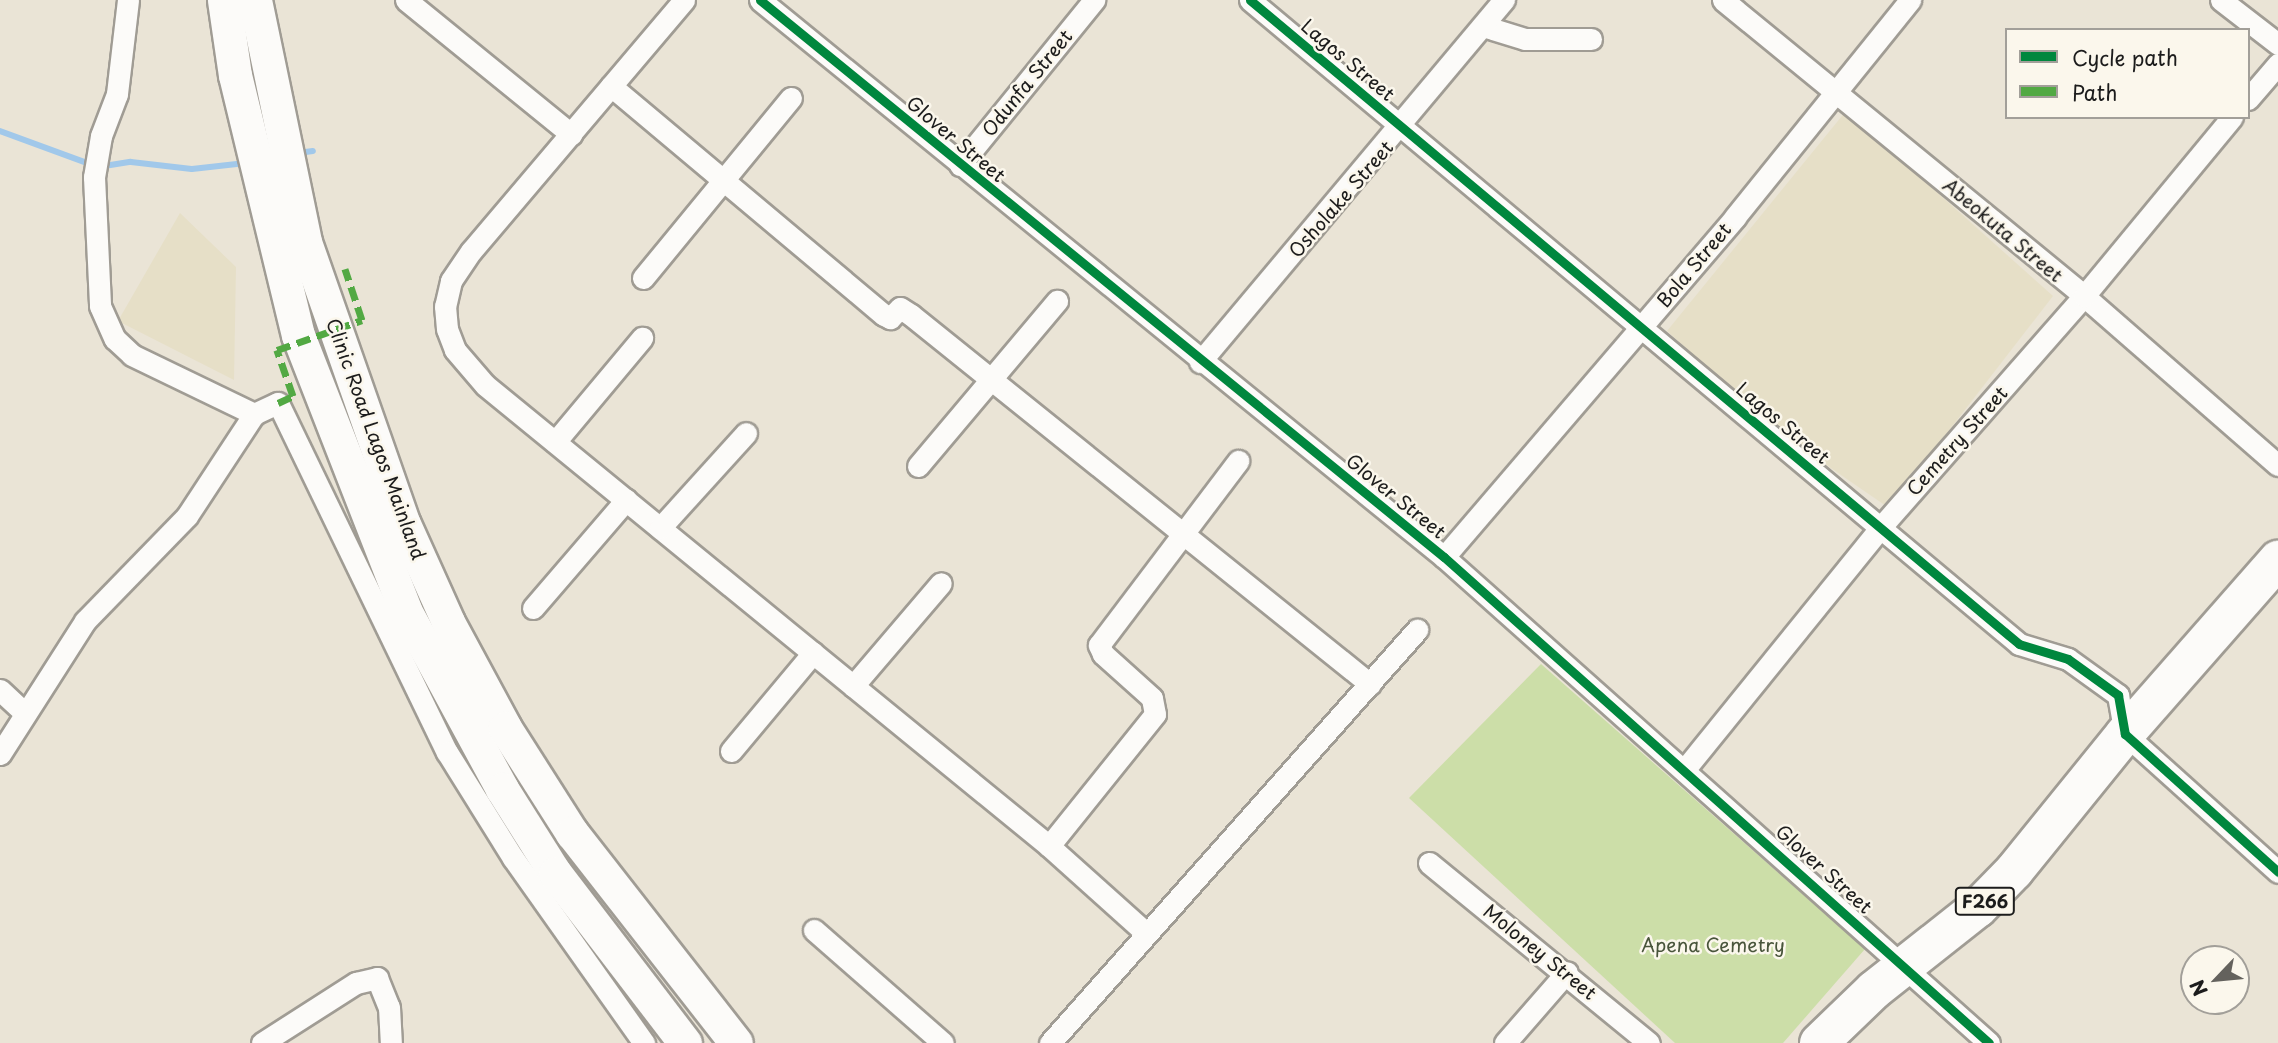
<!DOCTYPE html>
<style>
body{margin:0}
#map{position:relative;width:2278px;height:1043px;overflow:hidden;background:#eae4d6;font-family:"Playpen Sans",sans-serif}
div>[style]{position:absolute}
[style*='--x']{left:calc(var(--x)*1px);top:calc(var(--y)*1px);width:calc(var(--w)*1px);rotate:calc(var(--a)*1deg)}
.built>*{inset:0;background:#e6dfc7}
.green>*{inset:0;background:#ccdea8}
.stream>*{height:6px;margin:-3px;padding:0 3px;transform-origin:3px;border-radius:3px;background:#a1c8ea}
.roads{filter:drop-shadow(2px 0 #a09c94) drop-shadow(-2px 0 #a09c94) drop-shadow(0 2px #a09c94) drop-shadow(0 -2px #a09c94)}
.street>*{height:21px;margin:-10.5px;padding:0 10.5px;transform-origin:10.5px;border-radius:10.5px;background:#fcfbf9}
.primary>*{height:33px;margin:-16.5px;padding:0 16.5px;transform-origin:16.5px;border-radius:16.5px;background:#fcfbf9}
.highway>*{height:38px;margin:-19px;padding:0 19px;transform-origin:19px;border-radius:19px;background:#fcfbf9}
.quiet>*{height:7px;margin-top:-3.5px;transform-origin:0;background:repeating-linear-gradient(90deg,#52a943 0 14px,transparent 0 21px)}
.cycleway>*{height:9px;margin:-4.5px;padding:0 4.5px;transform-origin:4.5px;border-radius:4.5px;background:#00873e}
span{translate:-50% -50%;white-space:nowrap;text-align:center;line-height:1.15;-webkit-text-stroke:5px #fbf7ec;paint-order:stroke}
.shield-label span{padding:2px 5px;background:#fbf7ec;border:2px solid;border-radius:5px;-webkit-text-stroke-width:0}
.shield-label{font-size:18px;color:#1c1c1c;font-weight:700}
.street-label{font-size:19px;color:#1c1c1c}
.park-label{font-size:19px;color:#49553b}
.legend{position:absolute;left:2005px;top:28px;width:245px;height:91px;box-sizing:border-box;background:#fbf7ec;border:2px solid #a29f99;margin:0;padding:9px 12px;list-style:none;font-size:21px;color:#1c1c1c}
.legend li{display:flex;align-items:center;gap:14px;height:35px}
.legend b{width:35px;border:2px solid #a29f99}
.north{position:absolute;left:2180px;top:945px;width:70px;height:70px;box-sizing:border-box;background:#fbf7ec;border:2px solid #a29f99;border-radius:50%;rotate:244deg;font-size:19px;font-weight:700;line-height:28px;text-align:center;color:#1c1c1c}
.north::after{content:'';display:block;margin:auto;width:24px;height:32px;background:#64625d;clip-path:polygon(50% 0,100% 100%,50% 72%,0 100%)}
</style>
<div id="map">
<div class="built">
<i style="clip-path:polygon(1846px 111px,2053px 296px,1889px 508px,1780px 433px,1667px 331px)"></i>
<i style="clip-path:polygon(180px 213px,236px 267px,234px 380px,118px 321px)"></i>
</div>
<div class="green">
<i style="clip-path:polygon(1541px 664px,1865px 949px,1783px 1043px,1675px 1043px,1409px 798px)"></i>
</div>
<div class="stream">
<i style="--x:0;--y:131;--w:104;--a:20.2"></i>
<i style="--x:98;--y:167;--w:33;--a:-9"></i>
<i style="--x:131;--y:162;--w:61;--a:6.5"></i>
<i style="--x:192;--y:169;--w:54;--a:-6.3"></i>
<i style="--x:298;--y:153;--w:15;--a:-8"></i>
</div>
<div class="roads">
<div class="street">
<i style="--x:128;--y:0;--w:95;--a:96.7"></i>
<i style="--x:117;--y:94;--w:45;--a:110.9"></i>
<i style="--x:101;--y:136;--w:42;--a:99.7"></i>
<i style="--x:94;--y:177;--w:129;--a:87.3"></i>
<i style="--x:100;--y:306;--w:36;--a:66"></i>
<i style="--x:115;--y:339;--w:23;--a:43"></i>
<i style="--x:132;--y:355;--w:136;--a:25.8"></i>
<i style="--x:406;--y:0;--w:213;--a:39.1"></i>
<i style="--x:684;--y:0;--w:329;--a:130.3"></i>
<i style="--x:471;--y:251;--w:36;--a:124"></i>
<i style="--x:451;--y:281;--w:26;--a:103"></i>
<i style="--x:445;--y:306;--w:23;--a:85"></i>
<i style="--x:447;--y:329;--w:22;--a:69"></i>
<i style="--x:455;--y:350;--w:46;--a:49.4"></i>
<i style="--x:485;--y:385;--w:728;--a:39.26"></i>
<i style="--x:1049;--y:846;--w:129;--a:41.9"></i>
<i style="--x:760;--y:0;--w:882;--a:39.16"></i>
<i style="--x:1444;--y:557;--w:730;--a:41.72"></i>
<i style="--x:1250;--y:0;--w:1003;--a:39.94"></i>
<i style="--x:2019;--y:644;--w:51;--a:17"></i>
<i style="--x:2068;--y:659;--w:62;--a:35.8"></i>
<i style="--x:2118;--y:695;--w:40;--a:80"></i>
<i style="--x:2125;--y:734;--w:206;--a:42"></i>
<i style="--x:1723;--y:0;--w:467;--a:39.3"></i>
<i style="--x:2084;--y:296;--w:257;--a:41.1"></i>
<i style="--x:2221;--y:0;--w:72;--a:37.7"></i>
<i style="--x:1483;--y:26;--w:44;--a:17.2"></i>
<i style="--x:1525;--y:39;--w:66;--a:0"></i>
<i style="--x:611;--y:86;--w:356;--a:40"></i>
<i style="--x:884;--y:315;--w:7;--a:27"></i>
<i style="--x:890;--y:318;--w:14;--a:-45"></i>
<i style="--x:900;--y:308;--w:13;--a:32"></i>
<i style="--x:911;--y:315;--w:589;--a:38.8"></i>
<i style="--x:2248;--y:99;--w:46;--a:-49.4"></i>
<i style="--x:960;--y:165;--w:213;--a:-50.9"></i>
<i style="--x:643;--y:278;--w:233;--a:-50.6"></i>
<i style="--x:1200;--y:362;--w:473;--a:-50"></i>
<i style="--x:555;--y:442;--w:136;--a:-50.1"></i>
<i style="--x:918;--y:466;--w:216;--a:-49.9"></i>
<i style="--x:660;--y:528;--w:128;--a:-47.8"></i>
<i style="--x:1444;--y:557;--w:448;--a:-49.4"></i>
<i style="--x:1735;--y:217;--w:279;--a:-51.1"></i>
<i style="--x:533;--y:608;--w:143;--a:-49.3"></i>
<i style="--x:853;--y:686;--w:135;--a:-49.5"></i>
<i style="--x:0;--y:690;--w:34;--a:43"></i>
<i style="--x:731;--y:751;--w:128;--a:-50.1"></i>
<i style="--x:0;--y:754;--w:158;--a:-57.4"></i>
<i style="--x:85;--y:621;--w:146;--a:-45.8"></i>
<i style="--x:187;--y:516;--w:122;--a:-56.7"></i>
<i style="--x:254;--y:414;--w:26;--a:-25"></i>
<i style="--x:278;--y:403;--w:388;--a:64.2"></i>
<i style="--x:447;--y:752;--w:125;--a:58.1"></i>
<i style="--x:513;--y:858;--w:227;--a:54.7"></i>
<i style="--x:1685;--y:769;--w:310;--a:-51"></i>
<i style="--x:1880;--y:528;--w:309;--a:-48.7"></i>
<i style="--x:2084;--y:296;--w:232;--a:-50.4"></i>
<i style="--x:1049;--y:846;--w:169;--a:-51.2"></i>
<i style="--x:1155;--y:714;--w:16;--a:-101"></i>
<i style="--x:1152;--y:698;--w:66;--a:-138.1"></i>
<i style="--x:1103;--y:654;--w:10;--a:-114"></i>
<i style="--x:1099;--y:645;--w:231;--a:-52.9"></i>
<i style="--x:1429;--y:863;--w:284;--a:39.3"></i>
<i style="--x:814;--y:930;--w:171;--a:41.2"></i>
<i style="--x:262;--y:1043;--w:112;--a:-32.6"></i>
<i style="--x:356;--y:983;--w:22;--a:-13"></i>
<i style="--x:377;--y:978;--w:31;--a:68"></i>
<i style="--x:389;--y:1007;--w:36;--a:87"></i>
<i style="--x:1050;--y:1043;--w:553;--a:-48.38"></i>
<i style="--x:1505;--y:1043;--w:94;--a:-48.9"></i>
</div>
<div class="primary">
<i style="--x:224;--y:0;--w:76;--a:81.7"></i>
<i style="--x:235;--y:75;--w:268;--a:76.4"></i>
<i style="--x:298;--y:335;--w:295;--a:68.7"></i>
<i style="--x:405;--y:610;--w:204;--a:61.5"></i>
<i style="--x:502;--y:789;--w:99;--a:57.8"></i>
<i style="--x:555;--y:873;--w:214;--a:52.6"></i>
<i style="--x:255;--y:0;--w:247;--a:78.3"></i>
<i style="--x:305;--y:242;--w:299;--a:70.7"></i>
<i style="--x:404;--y:524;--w:107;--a:65.8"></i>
<i style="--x:448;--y:622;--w:120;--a:61.7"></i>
<i style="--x:505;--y:728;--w:125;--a:57.5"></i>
<i style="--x:572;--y:833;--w:266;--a:52"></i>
</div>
<div class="highway">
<i style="--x:1819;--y:1043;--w:76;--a:-43.9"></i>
<i style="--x:1874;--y:990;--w:132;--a:-38.3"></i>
<i style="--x:1978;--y:908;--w:52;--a:-45.8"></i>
<i style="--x:2014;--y:871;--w:176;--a:-51"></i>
<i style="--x:2125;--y:734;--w:232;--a:-48.7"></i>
</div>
</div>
<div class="quiet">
<i style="--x:278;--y:403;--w:17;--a:-25"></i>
<i style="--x:293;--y:396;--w:49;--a:-109.2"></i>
<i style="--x:277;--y:350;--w:90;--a:-19.4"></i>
<i style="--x:362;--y:320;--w:54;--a:-108.4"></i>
</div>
<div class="cycleway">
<i style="--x:760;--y:0;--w:882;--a:39.16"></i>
<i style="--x:1444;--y:557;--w:730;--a:41.72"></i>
<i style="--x:1250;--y:0;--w:1003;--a:39.94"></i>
<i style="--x:2019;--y:644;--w:51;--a:17"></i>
<i style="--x:2068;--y:659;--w:62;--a:35.8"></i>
<i style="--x:2118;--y:695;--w:40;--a:80"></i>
<i style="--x:2125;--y:734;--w:206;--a:42"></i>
</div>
<div class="shield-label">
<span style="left:1985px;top:901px">F266</span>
</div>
<div class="street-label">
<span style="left:1348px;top:60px;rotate:40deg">Lagos Street</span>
<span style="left:1027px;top:83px;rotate:-51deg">Odunfa Street</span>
<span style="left:956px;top:139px;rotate:40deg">Glover Street</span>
<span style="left:1341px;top:199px;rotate:-49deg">Osholake Street</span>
<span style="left:2003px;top:230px;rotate:40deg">Abeokuta Street</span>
<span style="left:1694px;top:265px;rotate:-50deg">Bola Street</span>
<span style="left:1783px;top:423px;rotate:40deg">Lagos Street</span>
<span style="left:376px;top:439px;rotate:70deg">Clinic Road Lagos Mainland</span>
<span style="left:1957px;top:441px;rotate:-48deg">Cemetry Street</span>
<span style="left:1396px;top:496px;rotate:39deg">Glover Street</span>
<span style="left:1824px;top:869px;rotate:42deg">Glover Street</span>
<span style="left:1540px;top:952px;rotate:39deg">Moloney Street</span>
</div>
<div class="park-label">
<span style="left:1713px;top:945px">Apena Cemetry</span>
</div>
<ul class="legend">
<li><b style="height:9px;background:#00873e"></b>Cycle path</li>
<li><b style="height:9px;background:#52a943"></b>Path</li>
</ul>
<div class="north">N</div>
</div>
